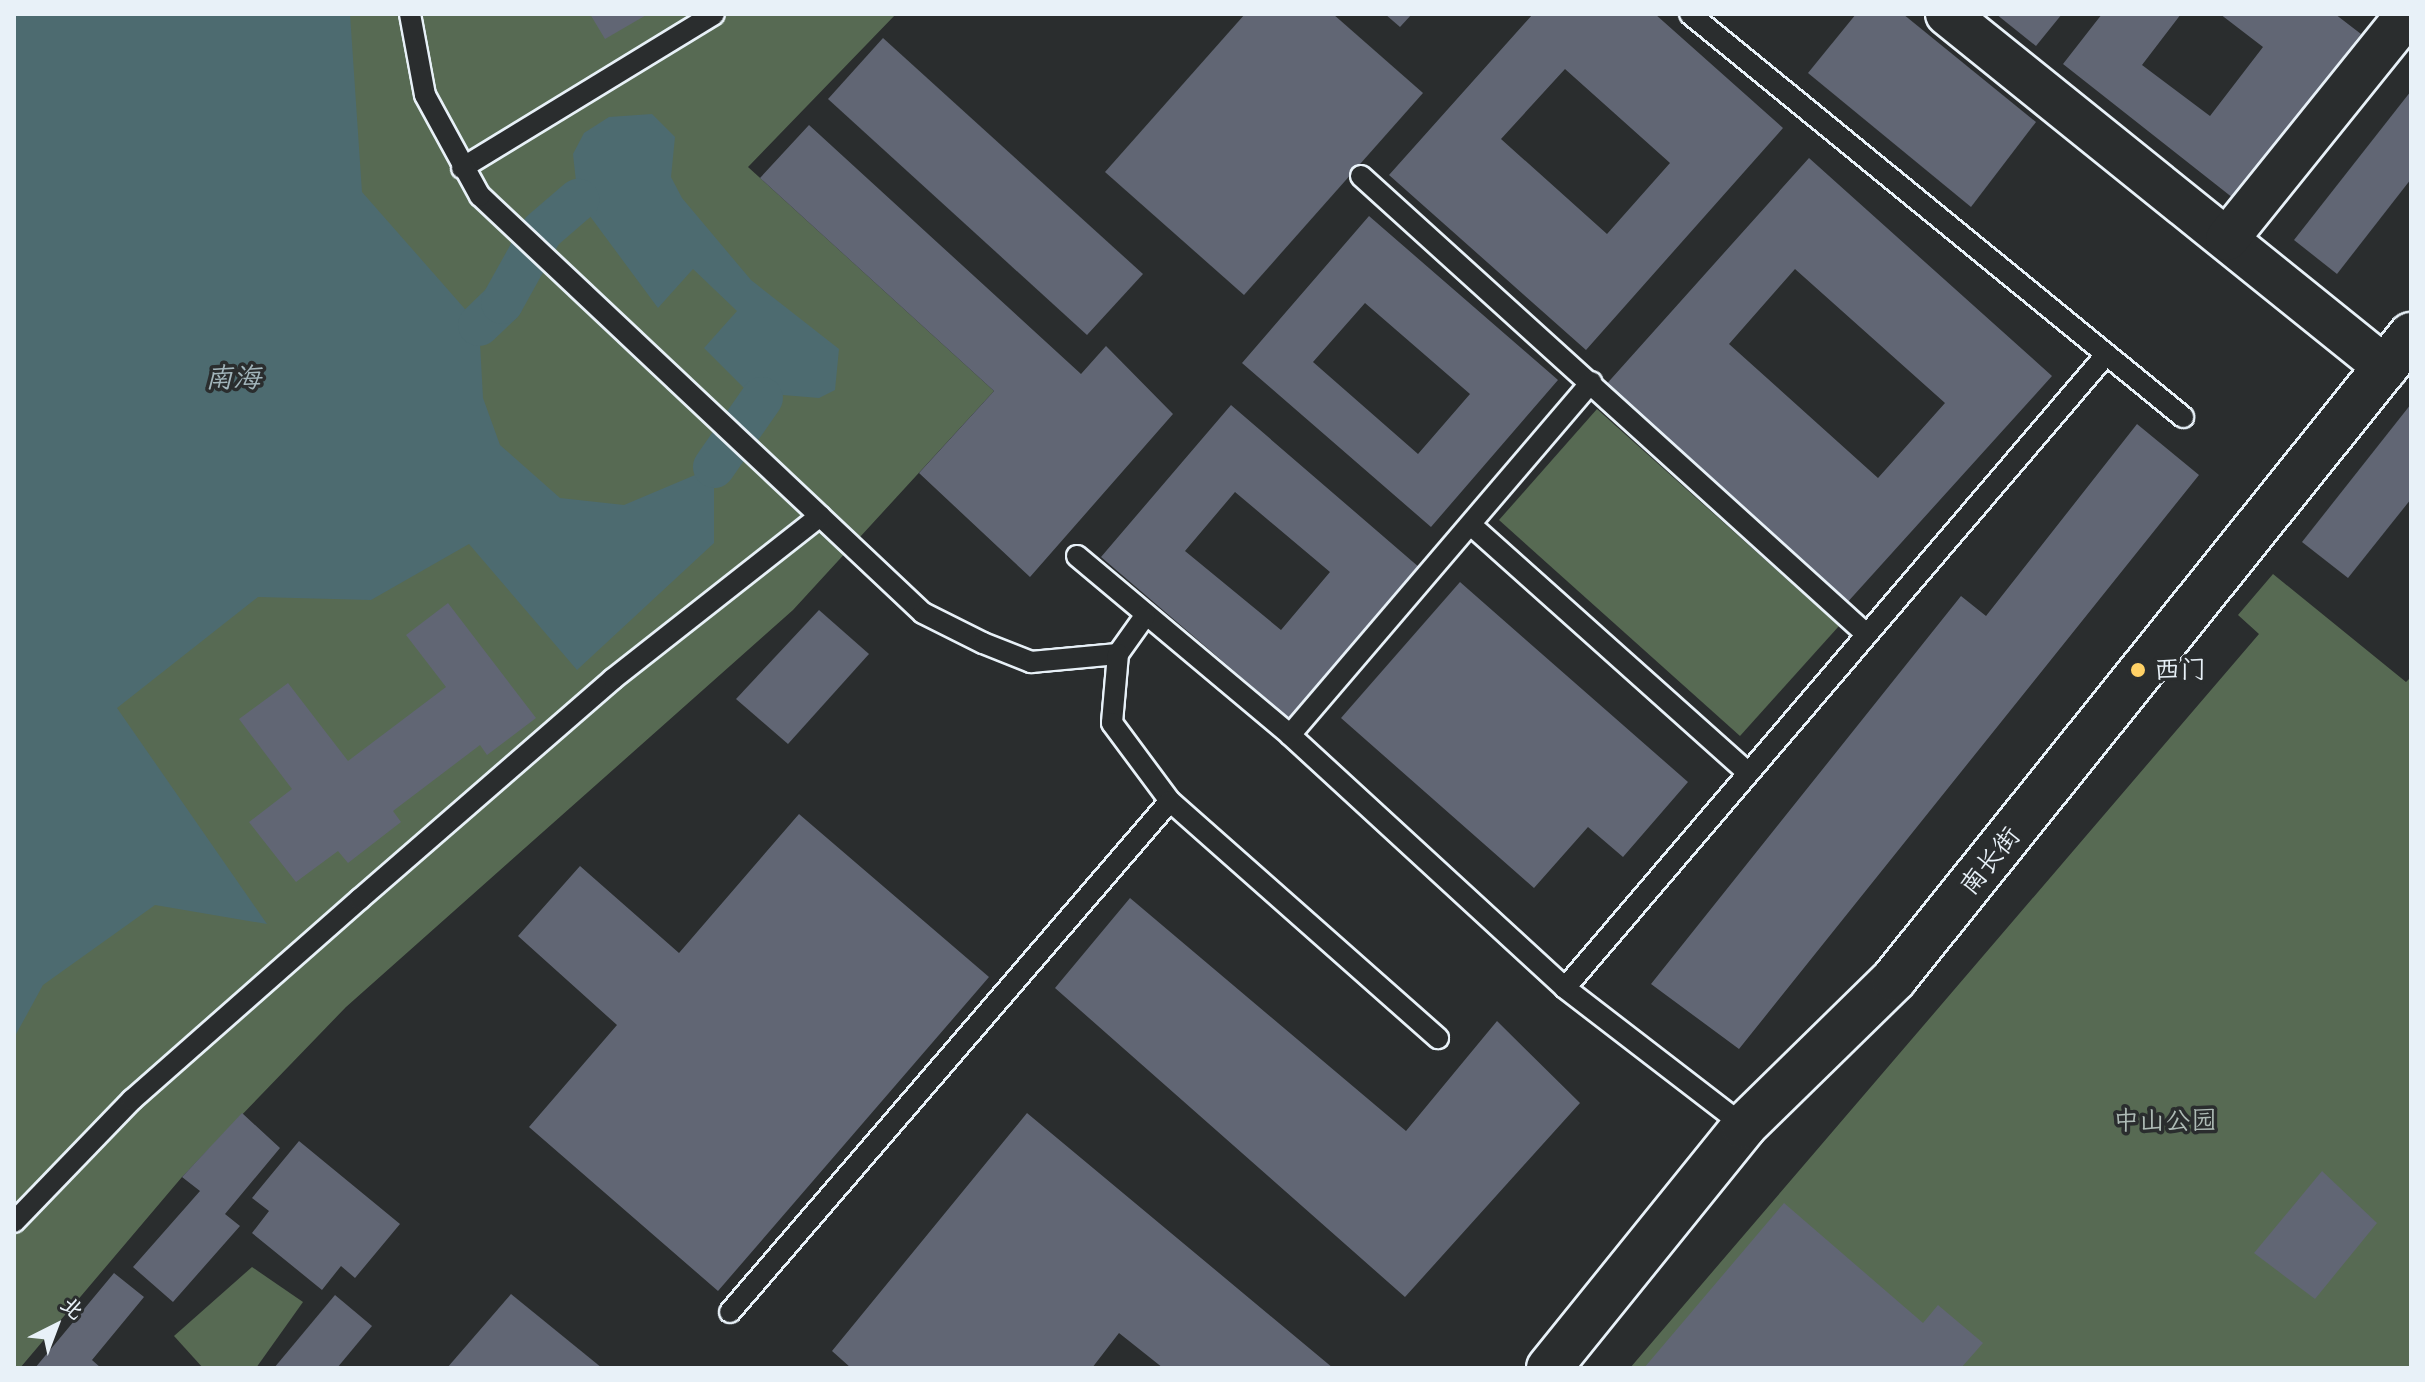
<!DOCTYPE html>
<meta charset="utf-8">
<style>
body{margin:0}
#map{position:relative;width:2425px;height:1382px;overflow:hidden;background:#2a2d2e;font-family:Itim,"LXGW WenKai TC",sans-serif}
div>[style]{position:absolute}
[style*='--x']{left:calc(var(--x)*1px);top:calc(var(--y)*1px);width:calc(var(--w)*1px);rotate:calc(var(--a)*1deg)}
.green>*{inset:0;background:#576a53}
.water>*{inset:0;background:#4d6b70}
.canal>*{height:42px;margin:-21px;padding:0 21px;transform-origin:21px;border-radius:21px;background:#4d6b70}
.building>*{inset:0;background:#616674}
.roads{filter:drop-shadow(2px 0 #e8f1f8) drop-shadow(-2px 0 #e8f1f8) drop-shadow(0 2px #e8f1f8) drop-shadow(0 -2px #e8f1f8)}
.service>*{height:20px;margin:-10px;padding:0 10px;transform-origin:10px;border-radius:10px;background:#2a2d2e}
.minor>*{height:42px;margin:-21px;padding:0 21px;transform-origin:21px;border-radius:21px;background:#2a2d2e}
.tertiary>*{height:44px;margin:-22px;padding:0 22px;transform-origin:22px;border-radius:22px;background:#2a2d2e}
.dots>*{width:22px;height:22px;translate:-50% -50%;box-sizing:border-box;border:4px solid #2a2d2e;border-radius:50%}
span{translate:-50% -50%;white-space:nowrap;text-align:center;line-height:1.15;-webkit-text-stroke:7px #2a2d2e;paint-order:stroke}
.poi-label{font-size:26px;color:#e8f1f8}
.left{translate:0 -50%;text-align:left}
.street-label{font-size:26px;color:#e8f1f8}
.park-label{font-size:26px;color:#aebbb6}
.water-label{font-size:28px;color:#a2b5bb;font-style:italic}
.frame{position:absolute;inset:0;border:16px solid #e8f1f8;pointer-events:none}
.north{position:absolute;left:16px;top:1286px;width:80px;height:80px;-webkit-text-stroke:6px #2a2d2e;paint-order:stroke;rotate:42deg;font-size:22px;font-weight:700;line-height:32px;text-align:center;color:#e8f1f8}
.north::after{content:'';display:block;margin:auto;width:28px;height:36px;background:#e8f1f8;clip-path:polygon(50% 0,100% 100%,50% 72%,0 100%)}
</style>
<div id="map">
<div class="green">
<i style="clip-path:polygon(14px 14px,896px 14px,748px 167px,994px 391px,793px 610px,346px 1007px,182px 1177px,20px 1368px,14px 1368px)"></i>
<i style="clip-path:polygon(1597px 409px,1839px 626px,1740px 736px,1499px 520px)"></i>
<i style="clip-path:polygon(2273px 574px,2406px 682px,2411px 677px,2411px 1368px,1630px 1368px,2259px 634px,2238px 615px)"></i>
<i style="clip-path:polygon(252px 1267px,303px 1302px,256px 1368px,203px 1368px,174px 1336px)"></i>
</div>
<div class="water">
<i style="clip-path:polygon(14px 14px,350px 14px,362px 192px,479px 325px,483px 398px,500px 445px,560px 498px,624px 505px,714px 467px,714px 543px,577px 670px,469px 544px,371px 600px,258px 597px,117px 708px,267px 924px,155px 905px,43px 985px,14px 1038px)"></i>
<i style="clip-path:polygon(652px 114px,675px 137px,671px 177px,682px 198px,751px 280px,839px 349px,835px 390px,819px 398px,748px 392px,704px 348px,737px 311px,693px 269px,658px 308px,578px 200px,573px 154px,584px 133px,609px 117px)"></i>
</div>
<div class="canal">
<i style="--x:479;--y:325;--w:32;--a:-44"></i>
<i style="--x:502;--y:303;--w:82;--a:-60.9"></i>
<i style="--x:542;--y:231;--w:48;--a:-40.7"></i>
<i style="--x:714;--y:467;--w:84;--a:-55.2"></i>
</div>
<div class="building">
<i style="clip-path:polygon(590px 14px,648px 14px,605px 39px)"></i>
<i style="clip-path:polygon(1245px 14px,1333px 14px,1423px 93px,1244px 295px,1105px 172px)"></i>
<i style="clip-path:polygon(1385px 14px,1412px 14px,1400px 27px)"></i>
<i style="clip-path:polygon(evenodd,1533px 14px,1655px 14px,1783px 128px,1586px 350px,1389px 175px,1533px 14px,1565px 69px,1670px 163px,1607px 234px,1501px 139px,1565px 69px)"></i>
<i style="clip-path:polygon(1856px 14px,1903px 14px,2036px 122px,1971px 207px,1808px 73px)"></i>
<i style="clip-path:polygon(1996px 14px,2062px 14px,2036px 46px)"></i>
<i style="clip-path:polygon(2102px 14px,2181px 14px,2142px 65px,2210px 116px,2263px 47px,2220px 14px,2335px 14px,2361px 34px,2233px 198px,2063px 64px)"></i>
<i style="clip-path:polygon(883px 38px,1143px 274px,1087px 335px,828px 99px)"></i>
<i style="clip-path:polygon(2411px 91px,2411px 179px,2337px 274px,2294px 240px)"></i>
<i style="clip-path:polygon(809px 125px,1081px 374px,1106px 346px,1173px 414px,1030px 577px,919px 473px,994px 391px,760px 178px)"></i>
<i style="clip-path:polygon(evenodd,1809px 158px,2052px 376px,1845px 605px,1603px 388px,1809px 158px,1795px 269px,1945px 403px,1878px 478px,1729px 344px,1795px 269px)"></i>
<i style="clip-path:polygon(evenodd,1369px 216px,1558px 380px,1431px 527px,1242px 363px,1369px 216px,1365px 303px,1470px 394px,1418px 454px,1313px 362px,1365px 303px)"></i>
<i style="clip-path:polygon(2411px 404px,2411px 499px,2348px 578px,2302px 542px)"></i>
<i style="clip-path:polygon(evenodd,1231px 405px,1420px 568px,1290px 719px,1101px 557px,1231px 405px,1235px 492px,1330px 572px,1281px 630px,1185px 551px,1235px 492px)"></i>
<i style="clip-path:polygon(2137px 424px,2199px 475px,1739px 1049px,1651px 984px,1961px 596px,1986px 616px)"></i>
<i style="clip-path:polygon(1460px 582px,1688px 782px,1623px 857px,1588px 827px,1534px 888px,1341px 718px)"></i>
<i style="clip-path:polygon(448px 603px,536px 718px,487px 755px,480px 745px,393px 811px,401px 822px,348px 863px,338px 851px,296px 882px,249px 822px,292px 789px,239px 719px,288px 683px,348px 761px,446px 687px,406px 635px)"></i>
<i style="clip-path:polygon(819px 610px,869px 654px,788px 744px,736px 699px)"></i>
<i style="clip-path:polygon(799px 814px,989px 977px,718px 1291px,529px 1127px,617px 1025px,518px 936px,580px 866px,679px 953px)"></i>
<i style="clip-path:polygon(1130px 898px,1406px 1131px,1497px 1021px,1580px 1103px,1405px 1297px,1055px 988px)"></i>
<i style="clip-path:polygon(242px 1113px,280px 1148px,225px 1214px,240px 1226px,173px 1302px,133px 1267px,200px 1191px,182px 1177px)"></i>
<i style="clip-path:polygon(1027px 1113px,1333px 1368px,1163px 1368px,1119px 1333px,1092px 1368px,851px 1368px,832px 1351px)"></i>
<i style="clip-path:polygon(299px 1141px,400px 1224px,355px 1278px,341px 1266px,322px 1290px,252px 1233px,269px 1211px,252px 1198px)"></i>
<i style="clip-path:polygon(2322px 1171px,2377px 1223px,2315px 1299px,2254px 1253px)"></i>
<i style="clip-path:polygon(1784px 1203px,1923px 1323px,1938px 1305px,1983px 1343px,1961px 1368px,1644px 1368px)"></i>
<i style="clip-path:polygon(114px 1273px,144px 1297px,92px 1360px,101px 1368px,35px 1368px)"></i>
<i style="clip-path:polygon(511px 1294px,602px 1368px,447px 1368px)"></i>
<i style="clip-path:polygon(335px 1295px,372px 1326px,337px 1368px,274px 1368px)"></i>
</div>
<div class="roads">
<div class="service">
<i style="--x:1690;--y:14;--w:637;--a:39.26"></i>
<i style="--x:462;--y:168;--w:295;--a:-31.4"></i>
<i style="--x:1361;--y:176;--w:680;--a:42.2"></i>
<i style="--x:820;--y:516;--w:141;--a:43.3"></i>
<i style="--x:923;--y:613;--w:67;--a:26.6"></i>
<i style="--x:983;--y:643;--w:52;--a:21.6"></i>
<i style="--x:1031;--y:662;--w:87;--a:-5.3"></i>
<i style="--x:1471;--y:525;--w:369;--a:41.8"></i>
<i style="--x:1077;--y:556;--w:278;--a:40"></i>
<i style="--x:1290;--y:735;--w:374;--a:42.6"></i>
<i style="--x:1565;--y:988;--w:226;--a:37.6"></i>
<i style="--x:1145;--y:616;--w:47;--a:125.4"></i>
<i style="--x:1118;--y:654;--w:69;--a:95"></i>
<i style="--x:1112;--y:723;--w:97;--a:53.4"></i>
<i style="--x:1170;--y:801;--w:358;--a:41.5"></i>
<i style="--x:1290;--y:735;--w:464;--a:-49.5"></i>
<i style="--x:1565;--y:988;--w:831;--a:-49.49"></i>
<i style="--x:14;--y:1222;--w:170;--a:-46"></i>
<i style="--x:132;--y:1100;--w:304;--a:-41.4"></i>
<i style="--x:360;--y:899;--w:335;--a:-41"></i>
<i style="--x:613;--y:679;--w:263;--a:-38.2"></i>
<i style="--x:820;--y:516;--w:467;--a:-136.7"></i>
<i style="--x:480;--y:196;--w:115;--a:-118.6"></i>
<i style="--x:425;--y:95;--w:82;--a:-100.5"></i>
<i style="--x:730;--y:1312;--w:674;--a:-49.27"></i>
</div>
<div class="minor">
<i style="--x:1947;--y:14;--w:564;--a:38.88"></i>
<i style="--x:2227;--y:239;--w:289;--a:-51.2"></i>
</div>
<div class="tertiary">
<i style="--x:1549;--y:1368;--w:311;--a:-51.1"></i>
<i style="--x:1744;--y:1126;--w:210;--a:-44.4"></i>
<i style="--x:1894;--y:979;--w:826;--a:-51.24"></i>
</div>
</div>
<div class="dots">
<i style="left:2138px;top:670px;background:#ffd166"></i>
</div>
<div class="poi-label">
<span class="left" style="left:2154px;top:670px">西门</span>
</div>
<div class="street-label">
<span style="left:1990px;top:861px;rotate:-51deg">南长街</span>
</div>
<div class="park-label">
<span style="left:2165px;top:1121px">中山公园</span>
</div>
<div class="water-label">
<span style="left:233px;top:377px">南海</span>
</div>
<div class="frame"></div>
<div class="north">北</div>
</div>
